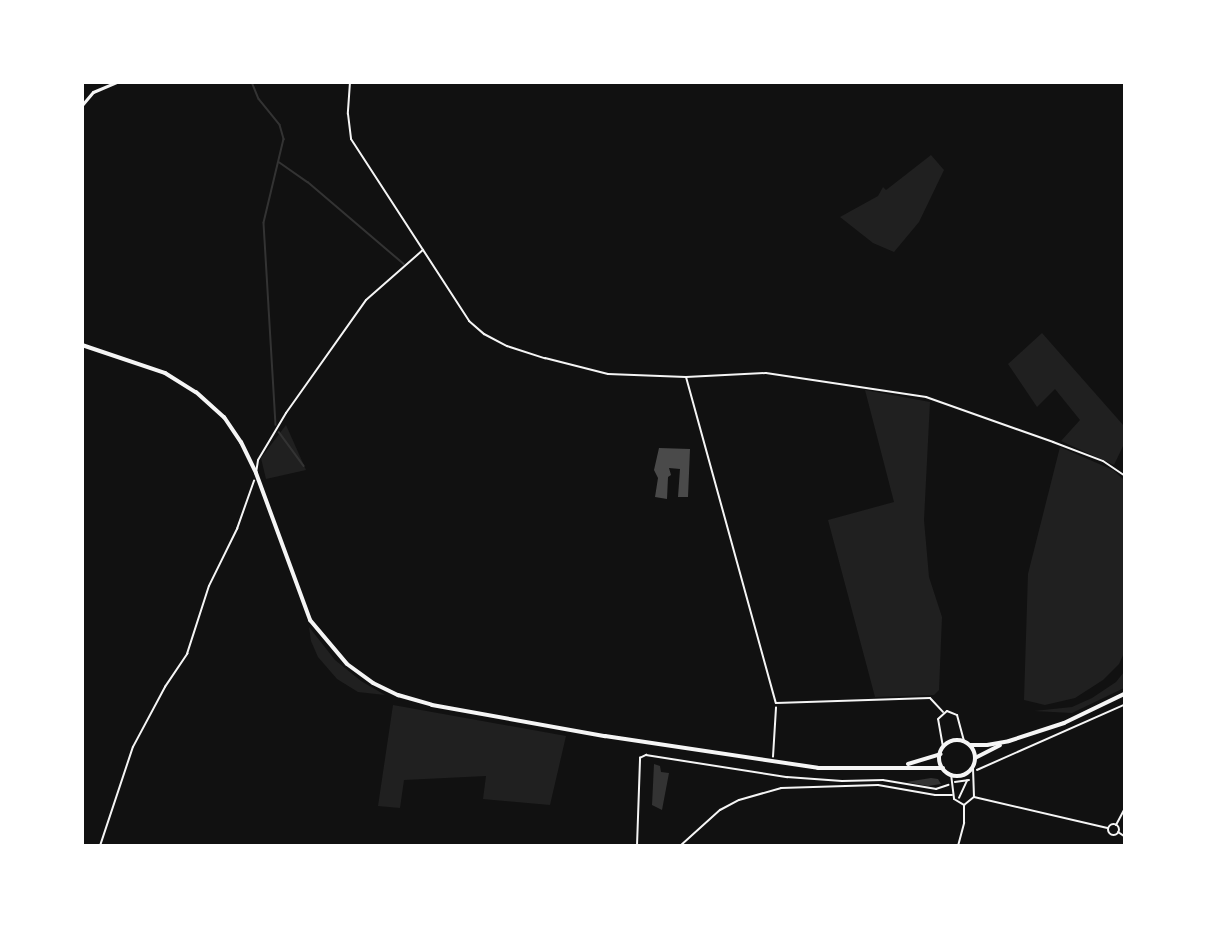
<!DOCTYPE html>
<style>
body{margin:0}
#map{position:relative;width:1207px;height:928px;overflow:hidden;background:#111;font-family:Karla,sans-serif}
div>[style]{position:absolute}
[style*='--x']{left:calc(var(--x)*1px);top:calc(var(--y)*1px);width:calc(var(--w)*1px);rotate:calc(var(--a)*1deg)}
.green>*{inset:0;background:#202020}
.water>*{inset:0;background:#333}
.stream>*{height:1.5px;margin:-0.75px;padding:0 0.75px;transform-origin:0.75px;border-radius:0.75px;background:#333}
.building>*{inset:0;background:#4a4a4a}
.path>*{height:1.5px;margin:-0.75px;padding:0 0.75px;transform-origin:0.75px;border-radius:0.75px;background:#f5f5f5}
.minor>*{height:2px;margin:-1px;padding:0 1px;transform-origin:1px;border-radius:1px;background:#f5f5f5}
.minor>.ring{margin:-1px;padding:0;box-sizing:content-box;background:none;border:2px solid #f5f5f5;border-radius:50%}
.tertiary>*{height:3px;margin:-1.5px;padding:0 1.5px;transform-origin:1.5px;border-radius:1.5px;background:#f5f5f5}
.primary>*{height:4px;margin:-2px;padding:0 2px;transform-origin:2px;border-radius:2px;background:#f5f5f5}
.primary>.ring{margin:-2px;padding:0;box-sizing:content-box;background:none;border:4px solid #f5f5f5;border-radius:50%}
span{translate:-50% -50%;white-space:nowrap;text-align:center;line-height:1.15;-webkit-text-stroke:6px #fff;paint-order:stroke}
.frame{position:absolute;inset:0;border:84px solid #fff;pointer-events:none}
</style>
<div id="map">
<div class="green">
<i style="clip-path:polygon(931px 155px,944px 170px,919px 222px,894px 252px,873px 243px,840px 217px,878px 196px,883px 187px,886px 190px,890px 187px)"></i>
<i style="clip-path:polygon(1042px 333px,1124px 426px,1124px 444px,1114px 465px,1061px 441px,1080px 420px,1055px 389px,1037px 407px,1008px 364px)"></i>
<i style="clip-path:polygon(865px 390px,930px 402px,924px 520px,929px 577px,942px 617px,939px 690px,934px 695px,875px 697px,828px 520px,894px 502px)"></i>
<i style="clip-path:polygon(286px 425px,306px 470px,266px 479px,261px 458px)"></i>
<i style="clip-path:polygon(1060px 447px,1113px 470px,1124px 480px,1124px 653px,1119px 664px,1103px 680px,1075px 698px,1045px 705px,1024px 700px,1028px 574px)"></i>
<i style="clip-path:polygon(309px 627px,335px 660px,361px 681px,385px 695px,358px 692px,337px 679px,318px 657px,311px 641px)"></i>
<i style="clip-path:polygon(1124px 672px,1124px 688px,1072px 713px,1034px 711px,1072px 707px,1092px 698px,1116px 682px)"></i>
<i style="clip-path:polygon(393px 705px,566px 736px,550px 805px,483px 799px,486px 776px,404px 780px,400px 808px,378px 806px)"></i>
</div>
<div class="water">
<i style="clip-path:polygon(654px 764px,660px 766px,661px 772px,669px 773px,662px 810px,652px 805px)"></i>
<i style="clip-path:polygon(931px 778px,938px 779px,941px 784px,928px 786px,906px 782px)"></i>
</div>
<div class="stream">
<i style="--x:252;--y:82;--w:18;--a:68"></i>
<i style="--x:259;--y:99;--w:33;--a:51"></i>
<i style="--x:280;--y:125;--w:15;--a:74"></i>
<i style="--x:284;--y:139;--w:86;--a:103.4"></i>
<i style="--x:264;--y:223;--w:202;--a:86.6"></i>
<i style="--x:279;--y:162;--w:35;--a:35"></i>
<i style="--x:308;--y:182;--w:126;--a:40.5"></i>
<i style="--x:279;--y:432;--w:42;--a:53.7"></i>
</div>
<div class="building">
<i style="clip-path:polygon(659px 448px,690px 449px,688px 497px,678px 497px,680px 469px,669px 468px,671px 475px,668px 477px,667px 499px,655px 497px,658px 478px,654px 470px)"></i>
</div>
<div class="path">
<i style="--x:773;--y:757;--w:49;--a:-86.5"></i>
<i style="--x:977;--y:770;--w:161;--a:-23.9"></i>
<i style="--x:955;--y:782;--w:14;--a:-8"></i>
<i style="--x:959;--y:798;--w:19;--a:-65"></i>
<i style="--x:100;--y:846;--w:104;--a:-71.6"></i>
<i style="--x:133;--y:747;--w:68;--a:-61.9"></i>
<i style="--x:165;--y:687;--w:40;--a:-56"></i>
<i style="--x:187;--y:654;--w:71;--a:-72.1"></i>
<i style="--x:209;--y:586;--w:64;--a:-63.8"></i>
<i style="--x:237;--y:529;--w:51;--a:-70.5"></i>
<i style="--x:637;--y:846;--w:88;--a:-88"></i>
<i style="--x:640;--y:758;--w:7;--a:-27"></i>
<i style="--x:646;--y:755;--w:143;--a:8.9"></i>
<i style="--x:787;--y:777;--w:55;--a:4.2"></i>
<i style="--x:842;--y:781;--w:41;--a:-1.4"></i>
<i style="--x:883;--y:780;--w:54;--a:9.6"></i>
<i style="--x:936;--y:789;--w:13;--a:-18"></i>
</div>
<div class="minor">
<i style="--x:350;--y:82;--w:32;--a:94"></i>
<i style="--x:348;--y:114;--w:25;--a:83"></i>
<i style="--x:351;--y:139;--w:217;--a:57"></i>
<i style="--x:469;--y:321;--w:20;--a:41"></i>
<i style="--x:484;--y:334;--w:26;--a:28"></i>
<i style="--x:507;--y:346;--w:40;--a:18"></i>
<i style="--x:545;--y:358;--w:65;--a:14.3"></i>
<i style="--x:608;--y:374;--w:78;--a:2.2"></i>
<i style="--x:686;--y:377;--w:80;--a:-2.9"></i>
<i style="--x:766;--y:373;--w:162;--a:8.5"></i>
<i style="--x:926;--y:397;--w:135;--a:19.5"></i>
<i style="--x:1053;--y:442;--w:53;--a:20.8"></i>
<i style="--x:1103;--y:461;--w:25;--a:34"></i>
<i style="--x:686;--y:377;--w:338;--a:74.6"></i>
<i style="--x:776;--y:703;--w:154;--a:-1.9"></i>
<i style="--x:930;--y:698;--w:19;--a:47"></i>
<i style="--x:256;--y:473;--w:13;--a:-81"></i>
<i style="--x:258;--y:460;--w:55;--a:-59.2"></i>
<i style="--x:286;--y:413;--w:138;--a:-54.7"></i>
<i style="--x:366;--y:300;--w:76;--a:-41.3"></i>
<i style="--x:943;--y:747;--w:28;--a:-100"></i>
<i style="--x:938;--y:719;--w:12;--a:-42"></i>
<i style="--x:947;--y:711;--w:11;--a:22"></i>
<i style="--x:957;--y:715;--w:27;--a:75"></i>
<i style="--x:951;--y:774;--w:25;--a:83"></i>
<i style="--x:954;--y:799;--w:12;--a:31"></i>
<i style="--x:964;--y:805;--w:13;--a:-39"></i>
<i style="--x:974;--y:797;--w:31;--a:-92"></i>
<i style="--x:974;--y:797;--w:137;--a:13.1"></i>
<i class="ring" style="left:1107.5px;top:823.5px;width:9px;height:9px"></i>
<i style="--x:1116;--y:825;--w:17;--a:-62"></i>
<i style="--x:1118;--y:832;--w:7;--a:34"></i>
<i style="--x:680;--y:846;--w:54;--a:-42"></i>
<i style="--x:720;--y:810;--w:21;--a:-28"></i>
<i style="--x:739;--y:800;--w:44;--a:-15.9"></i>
<i style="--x:781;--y:788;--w:97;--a:-1.8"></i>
<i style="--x:878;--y:785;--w:58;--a:10"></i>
<i style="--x:935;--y:795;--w:17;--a:0"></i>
<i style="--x:958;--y:846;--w:24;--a:-75"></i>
<i style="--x:964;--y:823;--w:18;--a:-90"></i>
</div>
<div class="tertiary">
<i style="--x:82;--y:105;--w:17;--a:-50"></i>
<i style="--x:93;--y:92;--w:26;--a:-23"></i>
</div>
<div class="primary">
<i style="--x:82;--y:345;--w:88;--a:18.6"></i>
<i style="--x:165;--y:373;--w:36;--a:32"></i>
<i style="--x:196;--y:392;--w:38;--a:42"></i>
<i style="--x:224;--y:417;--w:30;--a:56"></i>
<i style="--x:241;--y:442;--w:34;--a:64"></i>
<i style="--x:256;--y:473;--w:157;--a:69.8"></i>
<i style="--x:310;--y:620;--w:57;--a:49.9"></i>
<i style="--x:347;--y:664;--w:32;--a:36"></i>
<i style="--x:373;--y:683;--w:28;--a:26"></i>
<i style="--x:398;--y:695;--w:35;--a:16"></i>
<i style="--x:432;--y:705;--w:176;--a:10.2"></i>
<i style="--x:605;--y:736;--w:215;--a:8.5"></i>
<i style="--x:818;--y:768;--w:125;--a:0"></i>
<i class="ring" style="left:939px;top:740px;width:32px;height:32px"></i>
<i style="--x:970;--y:745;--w:17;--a:0"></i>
<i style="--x:987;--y:745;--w:22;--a:-10"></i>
<i style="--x:1009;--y:741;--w:58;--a:-18.1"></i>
<i style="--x:1064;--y:723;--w:67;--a:-25.8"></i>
<i style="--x:975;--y:758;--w:28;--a:-27"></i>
<i style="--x:908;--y:764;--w:34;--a:-17"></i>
</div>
<div class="frame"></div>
</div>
